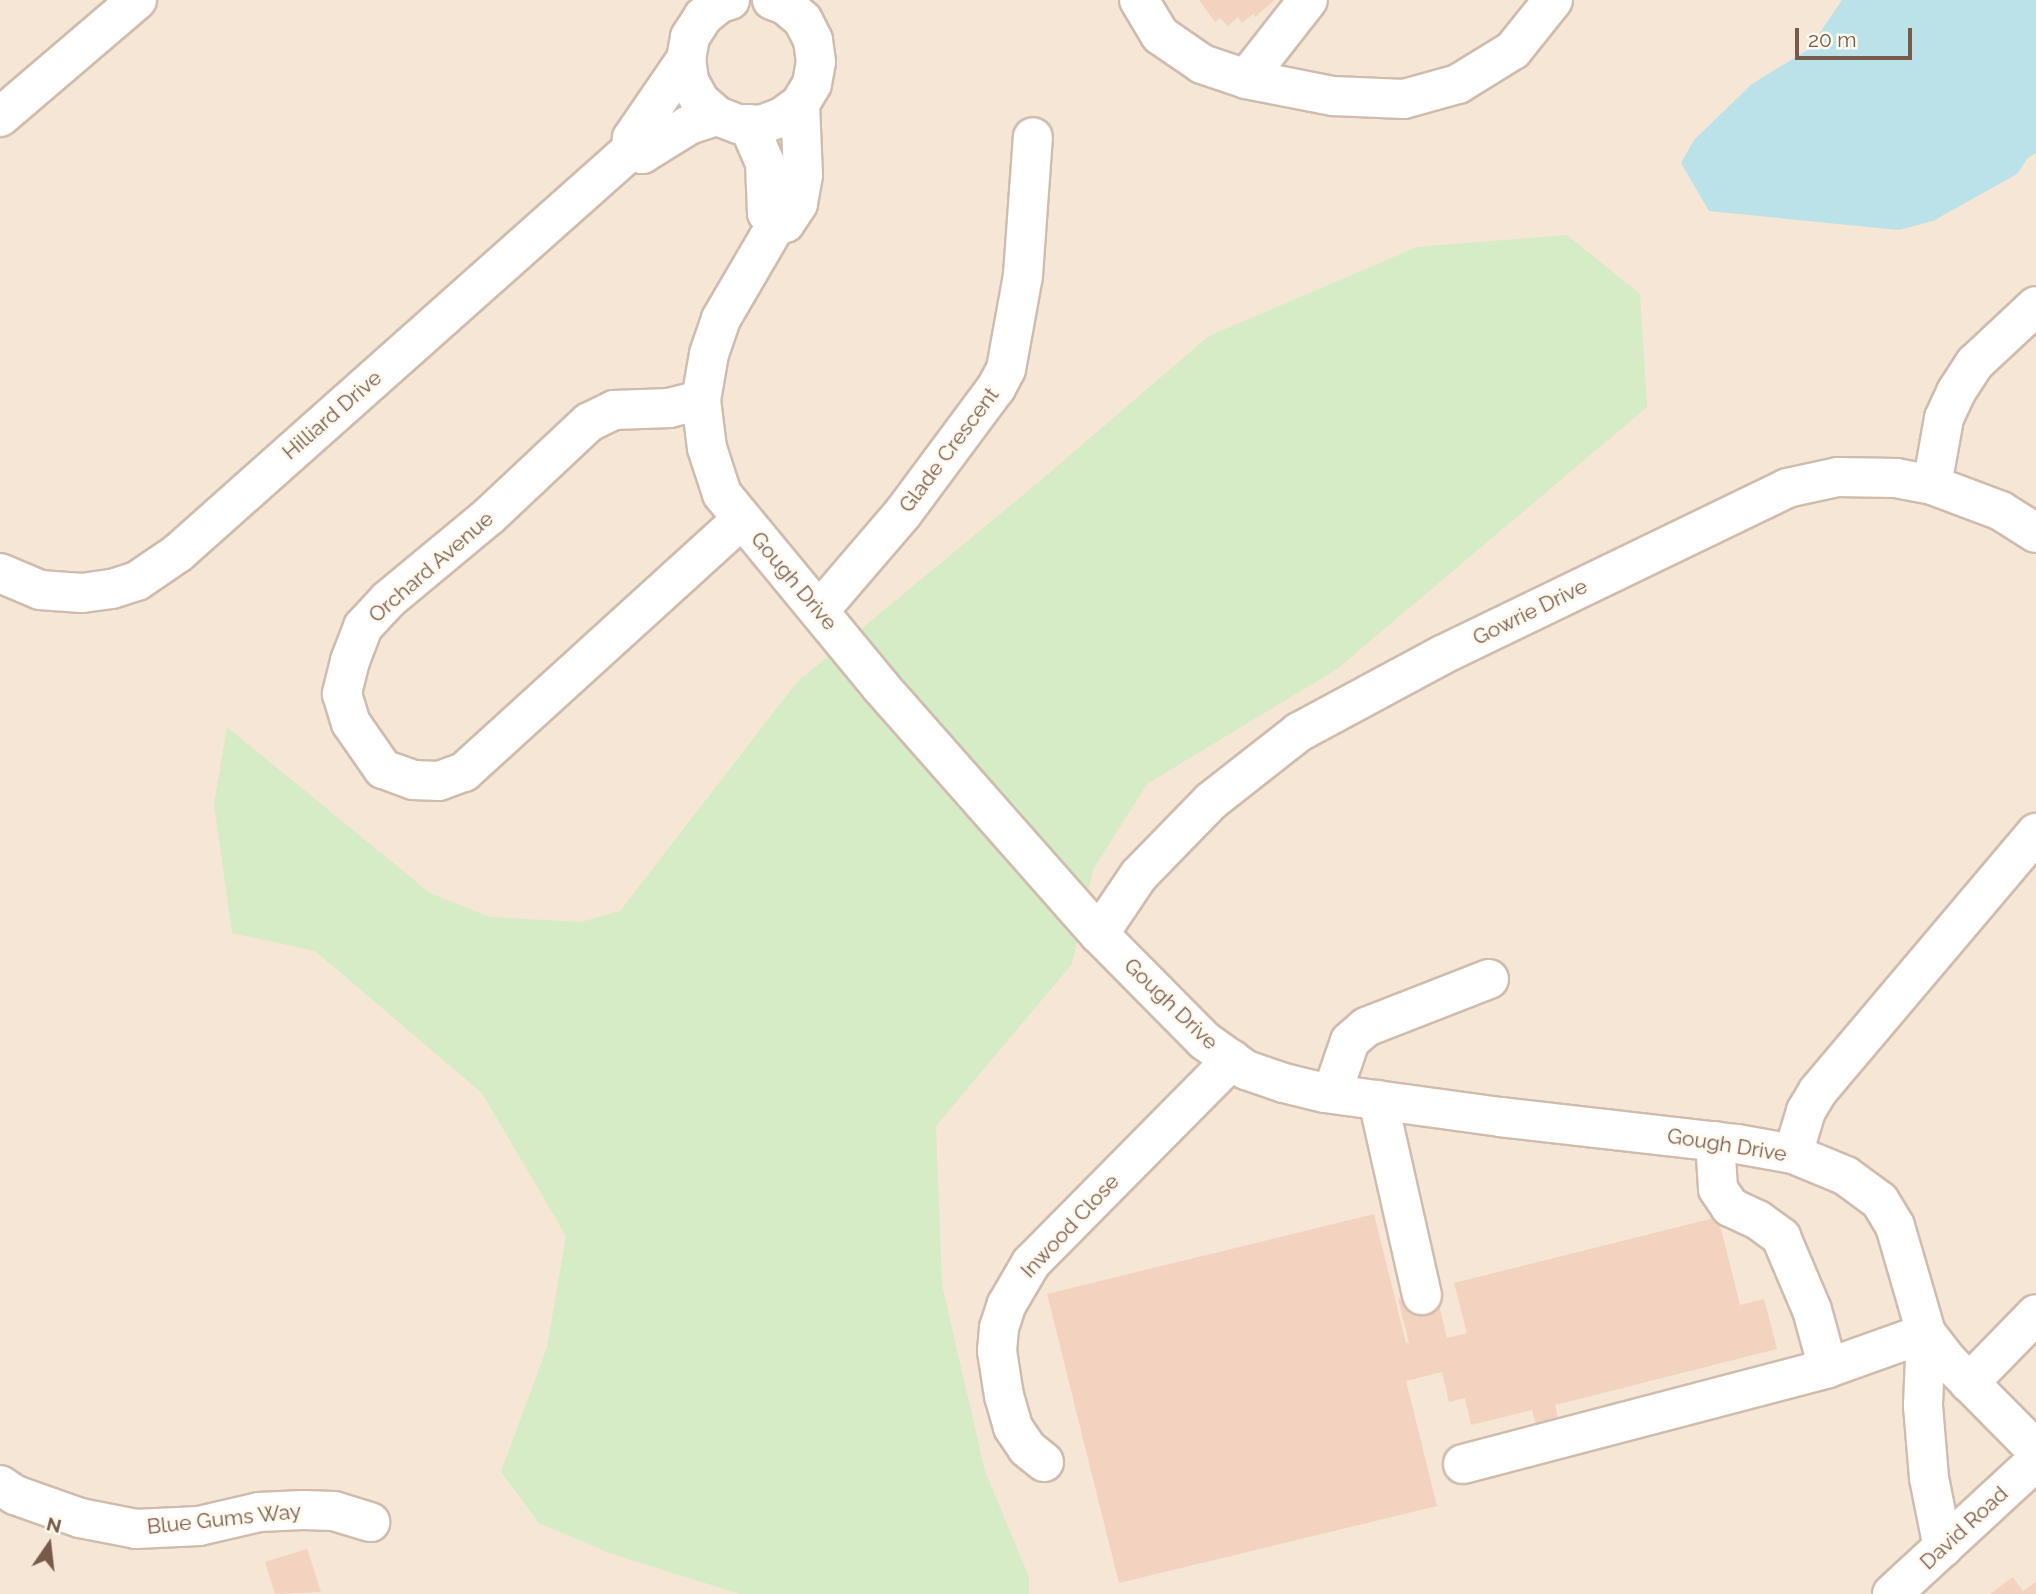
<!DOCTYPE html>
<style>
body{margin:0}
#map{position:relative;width:2036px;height:1594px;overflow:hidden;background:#fdf5e8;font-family:Raleway,sans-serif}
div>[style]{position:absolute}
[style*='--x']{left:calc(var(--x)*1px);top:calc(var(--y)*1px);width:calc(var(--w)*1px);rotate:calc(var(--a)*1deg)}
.residential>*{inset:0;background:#f5e6d6}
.green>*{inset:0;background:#d6ecc6}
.water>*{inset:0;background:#bbe2e8}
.building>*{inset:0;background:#f3d3bf}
.roads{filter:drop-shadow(2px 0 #d0bcad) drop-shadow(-2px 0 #d0bcad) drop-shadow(0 2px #d0bcad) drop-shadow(0 -2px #d0bcad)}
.minor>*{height:38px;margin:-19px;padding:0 19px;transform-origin:19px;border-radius:19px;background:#fff}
span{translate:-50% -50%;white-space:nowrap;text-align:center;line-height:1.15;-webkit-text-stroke:5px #fff9ef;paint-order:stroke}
.street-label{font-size:21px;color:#785a4b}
.north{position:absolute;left:14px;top:1510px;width:70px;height:70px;-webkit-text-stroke:5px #fff9ef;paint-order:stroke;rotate:14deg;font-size:19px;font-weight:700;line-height:28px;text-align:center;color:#785a4b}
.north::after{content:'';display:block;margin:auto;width:24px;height:32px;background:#785a4b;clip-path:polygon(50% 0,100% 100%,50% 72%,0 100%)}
.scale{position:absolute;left:1795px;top:28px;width:117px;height:32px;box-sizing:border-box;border:4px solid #785a4b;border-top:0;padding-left:9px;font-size:21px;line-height:24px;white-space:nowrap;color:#785a4b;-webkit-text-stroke:5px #fff9ef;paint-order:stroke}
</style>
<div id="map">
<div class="residential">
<i style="clip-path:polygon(0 0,2036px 0,2036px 1594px,0 1594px)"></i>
</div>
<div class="green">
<i style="clip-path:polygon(1567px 235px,1640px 294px,1647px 407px,1337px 669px,1147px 784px,1093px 870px,1072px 964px,936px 1126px,942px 1285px,985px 1471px,1029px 1577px,1029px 1594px,740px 1594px,612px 1554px,539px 1523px,501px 1472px,547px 1347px,566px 1236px,482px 1093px,315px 951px,232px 933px,214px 804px,227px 727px,430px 893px,490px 917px,581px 922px,620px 911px,797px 682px,1040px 481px,1209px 336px,1417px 247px)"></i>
</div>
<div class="water">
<i style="clip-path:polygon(1842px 0,2036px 0,2036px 153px,2028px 158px,2017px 174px,1933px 221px,1899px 230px,1709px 211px,1681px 163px,1694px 140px,1752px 84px,1809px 49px)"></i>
</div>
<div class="building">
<i style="clip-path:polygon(1199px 0,1275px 0,1255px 17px,1253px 14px,1242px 23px,1238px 17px,1228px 26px,1220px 18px,1215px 22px)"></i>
<i style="clip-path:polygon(1374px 1214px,1406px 1343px,1409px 1343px,1398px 1299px,1435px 1289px,1447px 1338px,1467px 1333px,1454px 1283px,1718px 1217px,1740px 1305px,1764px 1299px,1777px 1349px,1555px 1405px,1560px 1427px,1538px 1432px,1532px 1410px,1471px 1425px,1465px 1398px,1449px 1402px,1442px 1372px,1406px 1381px,1437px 1506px,1119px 1583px,1047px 1294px)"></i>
<i style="clip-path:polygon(307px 1549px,321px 1592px,275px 1594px,265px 1562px)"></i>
<i style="clip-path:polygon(2013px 1577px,2023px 1591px,2036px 1582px,2036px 1594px,1990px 1594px)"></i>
</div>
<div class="roads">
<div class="minor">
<i style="--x:730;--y:0;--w:10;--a:163"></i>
<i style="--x:720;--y:3;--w:22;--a:141"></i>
<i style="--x:703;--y:17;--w:24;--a:123"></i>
<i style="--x:690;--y:37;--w:22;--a:100"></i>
<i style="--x:686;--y:59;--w:22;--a:82"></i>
<i style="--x:689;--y:81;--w:23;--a:61"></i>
<i style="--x:700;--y:101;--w:23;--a:41"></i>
<i style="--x:717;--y:116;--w:22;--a:21"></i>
<i style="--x:738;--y:124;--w:23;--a:2"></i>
<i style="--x:761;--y:125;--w:22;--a:-21"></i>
<i style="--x:782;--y:117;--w:22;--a:-36"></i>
<i style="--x:800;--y:104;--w:23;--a:-59"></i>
<i style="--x:812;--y:84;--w:22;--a:-80"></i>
<i style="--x:816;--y:62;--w:22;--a:-98"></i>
<i style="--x:813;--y:40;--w:22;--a:-117"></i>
<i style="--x:803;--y:20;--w:23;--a:-140"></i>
<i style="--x:785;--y:5;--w:14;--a:-159"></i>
<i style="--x:1139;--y:0;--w:41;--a:59"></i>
<i style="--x:1160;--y:35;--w:51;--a:34.6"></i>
<i style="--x:1202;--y:64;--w:46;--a:18.8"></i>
<i style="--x:1246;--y:79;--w:89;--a:11.1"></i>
<i style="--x:1333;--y:96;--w:71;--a:2.4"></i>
<i style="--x:1404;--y:99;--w:56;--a:-15.5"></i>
<i style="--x:1458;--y:84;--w:65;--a:-31.7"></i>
<i style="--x:1513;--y:50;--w:64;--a:-51.3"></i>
<i style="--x:1246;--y:79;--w:100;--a:-51.9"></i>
<i style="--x:800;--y:104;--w:71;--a:87.6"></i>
<i style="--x:803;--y:175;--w:29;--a:100"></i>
<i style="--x:798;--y:204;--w:23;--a:124"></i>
<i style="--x:785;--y:223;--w:8;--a:180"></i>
<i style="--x:777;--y:223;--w:111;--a:120.3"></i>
<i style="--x:721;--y:319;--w:37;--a:109"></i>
<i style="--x:709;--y:354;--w:47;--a:99.9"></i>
<i style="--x:701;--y:400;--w:48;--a:82.9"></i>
<i style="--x:707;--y:448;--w:48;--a:71.9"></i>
<i style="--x:722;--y:494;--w:250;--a:50.5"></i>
<i style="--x:881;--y:687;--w:329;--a:48.6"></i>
<i style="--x:1099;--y:934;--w:151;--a:45.3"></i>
<i style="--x:1205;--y:1041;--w:50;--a:35.3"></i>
<i style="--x:1246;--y:1070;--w:40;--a:18.9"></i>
<i style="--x:1284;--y:1083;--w:42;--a:13.7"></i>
<i style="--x:1325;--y:1093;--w:177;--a:7.8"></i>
<i style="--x:1500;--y:1117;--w:239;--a:6.5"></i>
<i style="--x:1737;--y:1144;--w:57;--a:10.1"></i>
<i style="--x:1793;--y:1154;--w:57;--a:22.5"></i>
<i style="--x:1846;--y:1176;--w:42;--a:36.3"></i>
<i style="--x:1880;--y:1201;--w:29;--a:59"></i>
<i style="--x:1895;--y:1226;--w:111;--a:73.8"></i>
<i style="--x:1926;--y:1333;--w:36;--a:52"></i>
<i style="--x:1948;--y:1361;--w:125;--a:45.3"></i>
<i style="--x:0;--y:117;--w:180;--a:-40.5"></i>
<i style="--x:748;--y:124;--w:43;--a:66.4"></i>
<i style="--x:765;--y:163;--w:50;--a:87.7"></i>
<i style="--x:767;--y:213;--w:14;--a:45"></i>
<i style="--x:631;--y:150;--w:12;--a:20"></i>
<i style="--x:642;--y:154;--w:55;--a:-31.7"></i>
<i style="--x:689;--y:125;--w:29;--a:-18"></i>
<i style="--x:701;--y:400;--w:32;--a:166"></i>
<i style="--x:670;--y:408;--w:56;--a:178"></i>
<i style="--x:614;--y:410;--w:28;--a:154"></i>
<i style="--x:589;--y:422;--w:137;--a:136.8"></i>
<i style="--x:489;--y:516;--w:131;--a:140.3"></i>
<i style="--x:388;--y:600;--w:37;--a:133"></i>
<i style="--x:363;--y:627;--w:36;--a:111"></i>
<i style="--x:350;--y:661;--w:34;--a:104"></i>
<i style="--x:342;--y:694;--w:30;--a:73"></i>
<i style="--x:351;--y:723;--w:56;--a:55.2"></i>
<i style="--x:383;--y:769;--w:32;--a:20"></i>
<i style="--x:413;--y:780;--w:26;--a:2"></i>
<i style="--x:439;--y:781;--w:27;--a:-20"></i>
<i style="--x:464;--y:772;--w:376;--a:-42.3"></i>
<i style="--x:1932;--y:485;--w:68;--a:-79.8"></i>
<i style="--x:1944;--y:418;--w:29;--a:-65"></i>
<i style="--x:1956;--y:392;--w:35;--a:-57"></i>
<i style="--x:1975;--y:363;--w:83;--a:-43.1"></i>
<i style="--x:0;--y:573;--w:43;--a:23"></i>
<i style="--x:40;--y:590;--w:42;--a:4.1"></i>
<i style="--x:82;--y:593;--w:30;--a:-8"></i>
<i style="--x:112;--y:589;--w:26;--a:-18"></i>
<i style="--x:137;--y:581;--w:50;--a:-34.3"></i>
<i style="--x:178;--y:553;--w:606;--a:-41.66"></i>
<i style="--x:631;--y:150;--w:12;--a:-85"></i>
<i style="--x:632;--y:138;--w:96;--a:-55.6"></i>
<i style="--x:819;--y:611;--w:129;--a:-49.4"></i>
<i style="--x:903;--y:513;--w:156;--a:-53.4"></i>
<i style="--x:996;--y:388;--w:21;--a:-62"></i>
<i style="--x:1006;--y:369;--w:96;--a:-79.7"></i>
<i style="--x:1023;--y:275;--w:138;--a:-85.9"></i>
<i style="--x:1099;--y:934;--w:71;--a:-55.9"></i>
<i style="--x:1139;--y:875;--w:103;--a:-45.8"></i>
<i style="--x:1211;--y:801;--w:112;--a:-38.1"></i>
<i style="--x:1299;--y:732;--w:162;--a:-28.3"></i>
<i style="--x:1442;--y:655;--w:383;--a:-25.8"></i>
<i style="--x:1787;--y:488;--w:52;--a:-12.2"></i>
<i style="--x:1838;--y:477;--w:58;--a:1"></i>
<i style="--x:1896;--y:478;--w:37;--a:11"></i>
<i style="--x:1932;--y:485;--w:74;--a:20.6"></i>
<i style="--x:2001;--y:511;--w:41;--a:32.2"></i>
<i style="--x:1332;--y:1093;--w:55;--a:-70.9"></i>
<i style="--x:1350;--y:1041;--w:21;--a:-41"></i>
<i style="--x:1366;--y:1027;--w:132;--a:-21.3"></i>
<i style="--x:1378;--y:1100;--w:200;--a:77.3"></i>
<i style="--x:1715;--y:1141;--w:48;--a:86.4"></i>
<i style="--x:1718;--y:1189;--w:22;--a:56"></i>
<i style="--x:1730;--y:1207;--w:31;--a:25"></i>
<i style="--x:1758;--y:1220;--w:29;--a:36"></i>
<i style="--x:1781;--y:1237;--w:79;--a:67"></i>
<i style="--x:1812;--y:1310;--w:60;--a:74.6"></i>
<i style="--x:1793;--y:1154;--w:45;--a:-73.2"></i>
<i style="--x:1806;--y:1111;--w:23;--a:-59"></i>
<i style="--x:1818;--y:1091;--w:338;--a:-49.8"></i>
<i style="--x:1926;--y:1333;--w:73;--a:92.4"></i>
<i style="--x:1923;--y:1406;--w:72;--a:85.2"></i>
<i style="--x:1929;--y:1478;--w:71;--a:78.7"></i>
<i style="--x:1969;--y:1383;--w:96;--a:-45.8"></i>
<i style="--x:1044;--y:1462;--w:22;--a:-141"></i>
<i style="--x:1027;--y:1448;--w:25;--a:-124"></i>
<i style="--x:1013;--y:1427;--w:32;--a:-106"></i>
<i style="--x:1004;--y:1396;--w:46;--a:-98.8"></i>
<i style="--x:997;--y:1351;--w:23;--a:-85"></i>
<i style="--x:999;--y:1328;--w:25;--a:-72"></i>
<i style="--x:1007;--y:1304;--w:48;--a:-59.7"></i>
<i style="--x:1031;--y:1263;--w:286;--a:-45.3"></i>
<i style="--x:1463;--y:1464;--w:377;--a:-14.7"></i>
<i style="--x:1828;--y:1368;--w:104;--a:-19.7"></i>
<i style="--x:0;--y:1485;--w:18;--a:34"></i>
<i style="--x:15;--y:1495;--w:69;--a:19.5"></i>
<i style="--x:80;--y:1518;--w:57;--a:11.1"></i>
<i style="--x:136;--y:1529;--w:63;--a:-2.7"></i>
<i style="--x:199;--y:1526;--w:62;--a:-13.1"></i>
<i style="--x:259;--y:1512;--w:44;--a:-2.6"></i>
<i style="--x:303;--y:1510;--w:31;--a:2"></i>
<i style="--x:334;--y:1511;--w:38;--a:17"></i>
<i style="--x:1892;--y:1594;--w:196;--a:-42.7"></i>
</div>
</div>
<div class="street-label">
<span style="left:332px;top:415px;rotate:-41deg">Hilliard Drive</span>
<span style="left:949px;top:450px;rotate:-53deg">Glade Crescent</span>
<span style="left:431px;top:567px;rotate:-41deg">Orchard Avenue</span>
<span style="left:794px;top:581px;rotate:50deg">Gough Drive</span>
<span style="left:1530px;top:612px;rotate:-26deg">Gowrie Drive</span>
<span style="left:1171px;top:1004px;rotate:44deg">Gough Drive</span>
<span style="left:1727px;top:1145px;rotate:9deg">Gough Drive</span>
<span style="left:1070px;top:1226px;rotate:-47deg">Inwood Close</span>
<span style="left:224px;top:1519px;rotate:-6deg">Blue Gums Way</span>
<span style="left:1964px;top:1528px;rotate:-43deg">David Road</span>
</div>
<div class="north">N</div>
<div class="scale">20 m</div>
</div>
